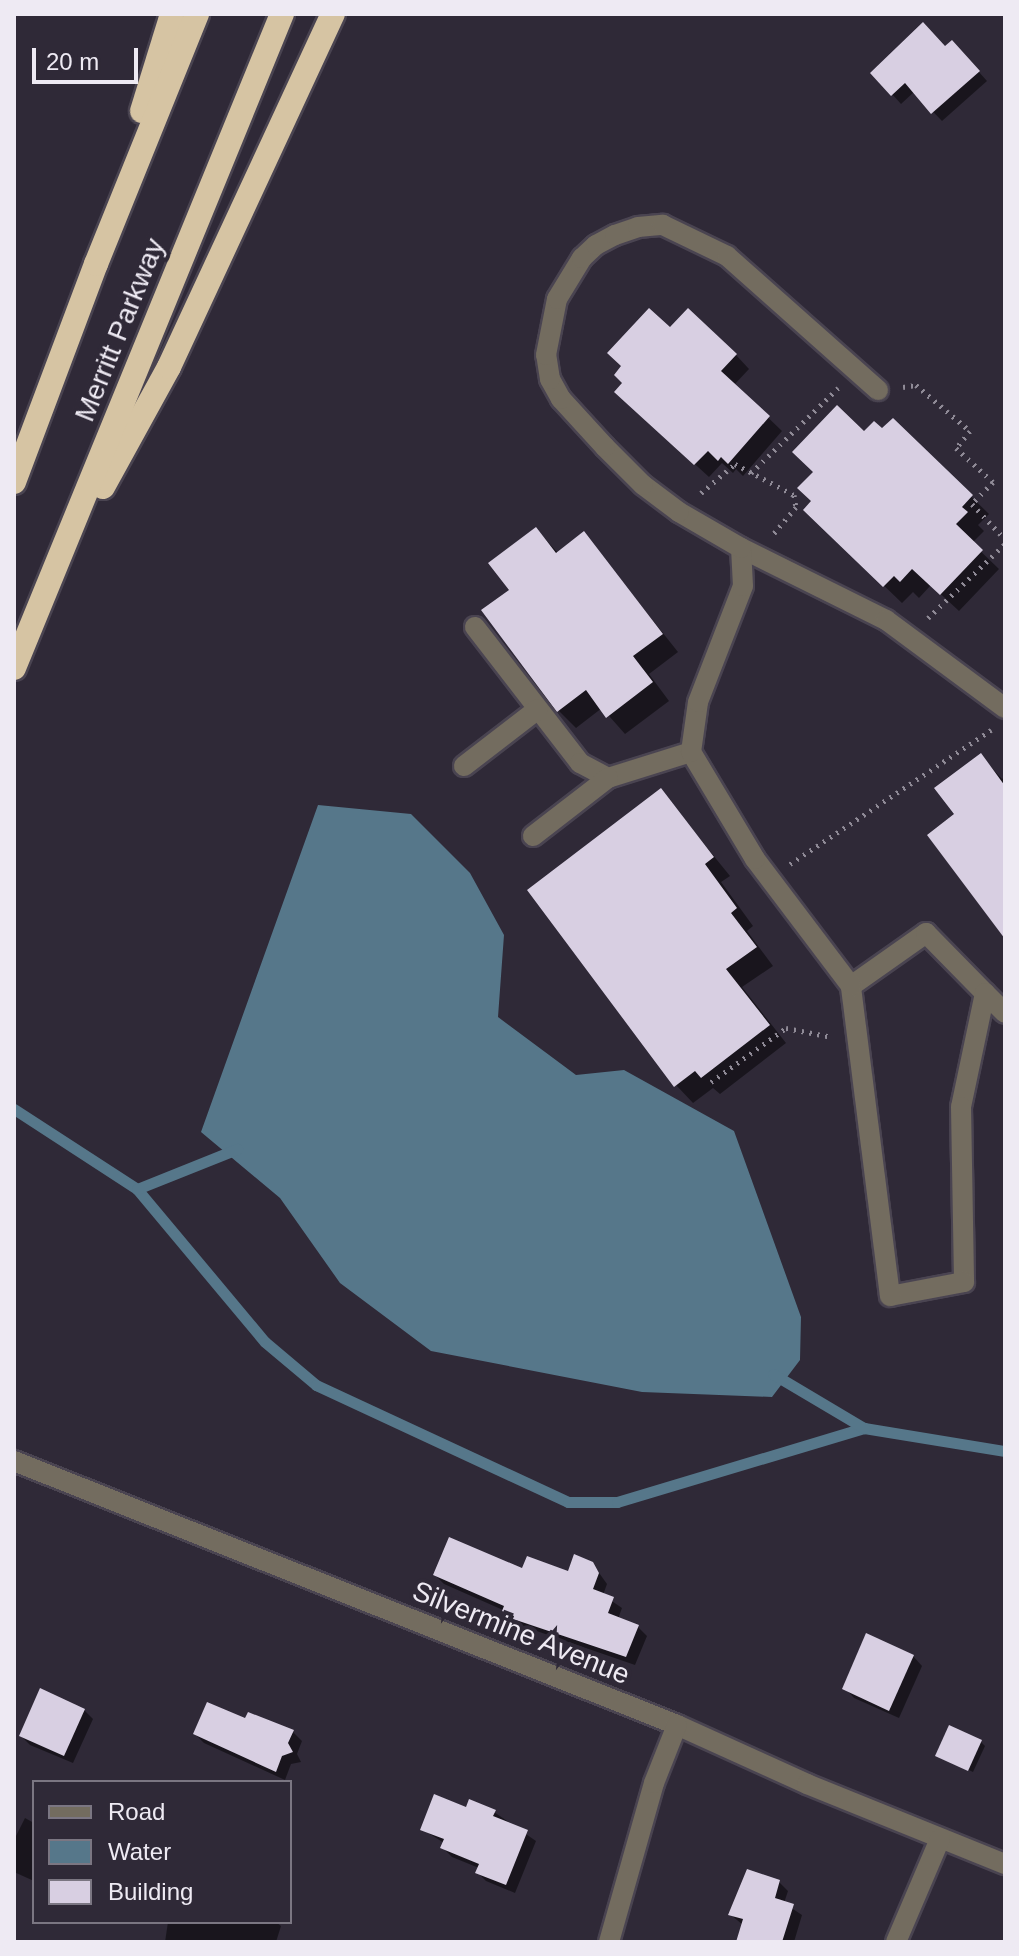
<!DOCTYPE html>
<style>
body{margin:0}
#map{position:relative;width:1019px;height:1956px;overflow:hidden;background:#2f2937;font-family:Arial,sans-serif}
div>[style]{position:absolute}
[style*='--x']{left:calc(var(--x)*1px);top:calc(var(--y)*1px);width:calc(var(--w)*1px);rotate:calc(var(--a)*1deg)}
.water>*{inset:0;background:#56778a}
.shadow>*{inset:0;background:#0007}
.stream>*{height:11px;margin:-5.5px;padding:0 5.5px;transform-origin:5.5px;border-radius:5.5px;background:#56778a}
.building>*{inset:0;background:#d8cfe2}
.path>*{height:5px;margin-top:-2.5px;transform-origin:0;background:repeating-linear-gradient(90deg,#8f8a96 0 2px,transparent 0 8px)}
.roads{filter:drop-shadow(2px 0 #4a4451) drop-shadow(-2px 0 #4a4451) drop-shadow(0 2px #4a4451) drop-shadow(0 -2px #4a4451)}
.minor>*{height:20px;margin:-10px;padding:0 10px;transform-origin:10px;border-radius:10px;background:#736c5f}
.highway>*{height:24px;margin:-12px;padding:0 12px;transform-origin:12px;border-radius:12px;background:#d6c4a3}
span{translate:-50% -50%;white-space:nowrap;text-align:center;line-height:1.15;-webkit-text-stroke:8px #2f2937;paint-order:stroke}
.street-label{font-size:28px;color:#eeeaf3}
.frame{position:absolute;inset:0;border:16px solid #eeeaf3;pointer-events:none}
.legend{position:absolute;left:32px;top:1780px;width:260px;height:144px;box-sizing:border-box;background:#2f2937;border:2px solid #7b7682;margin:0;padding:10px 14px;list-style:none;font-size:24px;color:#eeeaf3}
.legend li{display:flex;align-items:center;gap:16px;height:40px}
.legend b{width:40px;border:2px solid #7b7682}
.scale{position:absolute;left:32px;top:48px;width:106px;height:36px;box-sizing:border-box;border:4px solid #eeeaf3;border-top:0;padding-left:10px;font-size:24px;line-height:28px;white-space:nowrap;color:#eeeaf3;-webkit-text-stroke:6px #2f2937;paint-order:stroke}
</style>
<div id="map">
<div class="water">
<i style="clip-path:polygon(318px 805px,411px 814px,470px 873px,504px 935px,498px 1017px,576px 1075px,624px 1070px,734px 1131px,801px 1317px,800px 1360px,772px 1397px,642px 1392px,431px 1351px,340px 1283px,280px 1198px,201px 1132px)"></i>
</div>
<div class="shadow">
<i style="clip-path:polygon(946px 49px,961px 52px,987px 81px,942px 121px,914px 92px,901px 104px,873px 73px)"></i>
<i style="clip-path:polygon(670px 330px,736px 355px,749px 369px,734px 385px,782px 431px,743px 476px,736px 469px,733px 473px,722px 463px,709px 477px,630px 405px)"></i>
<i style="clip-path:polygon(893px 421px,989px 514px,978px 525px,984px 531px,972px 543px,999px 569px,959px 611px,931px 585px,919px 598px,913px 592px,902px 603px,823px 527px,864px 434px,882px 431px)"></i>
<i style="clip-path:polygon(536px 529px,558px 553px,584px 534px,678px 652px,649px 674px,669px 701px,625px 734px,602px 708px,576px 728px,559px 711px,484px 611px,511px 590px)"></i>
<i style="clip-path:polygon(981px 756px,1002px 779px,1005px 777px,1005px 935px,957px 815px)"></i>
<i style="clip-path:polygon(661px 791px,730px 876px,721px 882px,753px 926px,747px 931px,773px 966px,742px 987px,786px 1043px,720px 1094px,713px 1088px,693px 1103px,676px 1085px)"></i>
<i style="clip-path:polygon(592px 1563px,607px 1584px,603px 1595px,622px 1608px,618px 1619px,637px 1626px,647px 1636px,635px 1665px,525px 1627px,503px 1610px,444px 1584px,435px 1575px,569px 1573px)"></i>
<i style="clip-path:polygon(913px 1656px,922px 1666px,899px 1718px,854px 1698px,845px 1688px)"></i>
<i style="clip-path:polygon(84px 1710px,93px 1719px,73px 1763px,30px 1745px,21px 1736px)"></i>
<i style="clip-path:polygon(246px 1721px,293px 1732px,302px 1741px,297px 1754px,301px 1762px,291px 1764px,285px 1780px,204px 1743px,195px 1734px)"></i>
<i style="clip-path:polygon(981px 1742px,985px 1746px,973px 1772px,939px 1756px)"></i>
<i style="clip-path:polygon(467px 1810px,494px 1812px,536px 1841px,515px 1893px,486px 1881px,477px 1872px,479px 1868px,452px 1857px,443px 1848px,444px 1843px,422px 1829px)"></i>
<i style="clip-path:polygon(25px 1818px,34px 1823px,34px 1881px,14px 1872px,14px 1840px)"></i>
<i style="clip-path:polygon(779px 1882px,788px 1891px,784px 1903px,802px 1915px,794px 1942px,738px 1942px,743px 1925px,731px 1915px)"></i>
<i style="clip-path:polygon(168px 1922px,276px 1922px,281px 1926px,276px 1942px,165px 1942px)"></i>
</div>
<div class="stream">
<i style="--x:14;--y:1109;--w:147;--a:33"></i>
<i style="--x:137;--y:1189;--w:199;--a:50.1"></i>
<i style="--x:265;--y:1342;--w:67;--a:40.1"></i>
<i style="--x:316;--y:1385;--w:278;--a:24.9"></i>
<i style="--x:568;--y:1502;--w:49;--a:0"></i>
<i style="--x:617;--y:1502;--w:258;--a:-16.7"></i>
<i style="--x:864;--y:1428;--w:143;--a:9.3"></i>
<i style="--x:137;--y:1189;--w:108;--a:-21.8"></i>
<i style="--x:773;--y:1374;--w:106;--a:30.7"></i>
</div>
<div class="building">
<i style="clip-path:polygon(923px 22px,945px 46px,952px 40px,980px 71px,931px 114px,905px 83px,891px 96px,870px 73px)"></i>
<i style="clip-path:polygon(649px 308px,670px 327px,688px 308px,737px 354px,721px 371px,770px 416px,728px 464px,721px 457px,718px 461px,708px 451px,694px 465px,614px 392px,622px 383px,614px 375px,621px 366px,607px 353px)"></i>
<i style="clip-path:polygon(837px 405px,864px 431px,874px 421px,882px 428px,893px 418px,973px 495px,962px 507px,968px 512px,956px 524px,983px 550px,940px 595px,912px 569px,900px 582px,894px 576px,883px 587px,803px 510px,811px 501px,797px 488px,813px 472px,792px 452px)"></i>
<i style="clip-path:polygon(536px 527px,556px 553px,584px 531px,663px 634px,633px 656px,653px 682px,606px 718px,586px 690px,557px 712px,481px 610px,509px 590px,488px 563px)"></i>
<i style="clip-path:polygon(981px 753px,1005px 786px,1005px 939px,927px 835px,954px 814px,934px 788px)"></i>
<i style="clip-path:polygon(661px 788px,714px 857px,705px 864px,737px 908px,731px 913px,757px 947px,726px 969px,770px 1025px,701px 1078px,695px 1071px,674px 1087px,527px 890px)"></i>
<i style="clip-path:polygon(449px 1537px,522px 1568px,527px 1556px,568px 1571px,574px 1554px,593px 1562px,599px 1573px,593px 1589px,614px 1597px,608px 1613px,639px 1625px,626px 1657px,513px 1619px,514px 1616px,502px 1611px,504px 1606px,433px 1575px)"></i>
<i style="clip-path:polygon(866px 1633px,914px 1655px,889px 1711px,842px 1689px)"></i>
<i style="clip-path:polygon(40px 1688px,85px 1709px,64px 1756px,19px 1736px)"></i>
<i style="clip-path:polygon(207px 1702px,245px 1718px,248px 1712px,294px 1730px,288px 1743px,293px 1752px,282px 1756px,276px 1772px,193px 1734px)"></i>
<i style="clip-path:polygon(949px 1725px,982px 1740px,968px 1771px,935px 1756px)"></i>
<i style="clip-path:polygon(434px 1794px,466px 1807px,469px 1799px,496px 1810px,493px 1816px,528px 1830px,506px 1885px,475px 1873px,479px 1864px,440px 1848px,444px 1839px,420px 1830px)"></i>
<i style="clip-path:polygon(747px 1869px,780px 1880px,775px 1898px,794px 1904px,782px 1942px,736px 1942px,743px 1919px,728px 1915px)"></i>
</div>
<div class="path">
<i style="--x:903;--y:387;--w:13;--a:-9"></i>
<i style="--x:916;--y:385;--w:71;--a:40.4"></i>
<i style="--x:970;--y:431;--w:22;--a:129"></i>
<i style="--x:956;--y:448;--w:50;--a:42.6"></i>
<i style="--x:993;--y:482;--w:30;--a:134"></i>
<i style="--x:972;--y:504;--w:48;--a:46.7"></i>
<i style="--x:751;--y:473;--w:122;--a:-44.3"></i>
<i style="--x:701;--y:493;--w:45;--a:-40.5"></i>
<i style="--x:735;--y:464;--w:67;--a:27.7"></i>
<i style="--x:794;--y:495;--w:12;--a:81"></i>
<i style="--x:796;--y:507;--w:35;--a:130"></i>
<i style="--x:928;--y:618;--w:107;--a:-43.9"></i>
<i style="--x:790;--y:864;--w:242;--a:-33.7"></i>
<i style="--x:711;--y:1082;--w:92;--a:-35.8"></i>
<i style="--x:786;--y:1028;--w:47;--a:11.1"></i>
</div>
<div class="roads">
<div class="minor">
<i style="--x:741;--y:548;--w:162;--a:26.4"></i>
<i style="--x:886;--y:620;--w:148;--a:36.5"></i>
<i style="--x:475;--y:627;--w:172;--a:52.3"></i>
<i style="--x:580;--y:763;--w:32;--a:28"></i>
<i style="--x:608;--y:778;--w:87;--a:-17.4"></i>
<i style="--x:464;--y:766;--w:93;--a:-37.6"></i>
<i style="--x:533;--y:836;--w:95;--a:-37.7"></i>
<i style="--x:851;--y:986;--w:92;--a:-35.2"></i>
<i style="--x:926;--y:933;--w:84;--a:45.5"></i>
<i style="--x:985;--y:993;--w:116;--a:101.9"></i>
<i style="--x:961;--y:1107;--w:175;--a:89"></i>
<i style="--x:964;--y:1282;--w:75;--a:169.3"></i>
<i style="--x:890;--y:1296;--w:312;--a:-97.2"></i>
<i style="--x:851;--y:986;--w:159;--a:-127.1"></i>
<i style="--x:755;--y:859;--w:125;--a:-120.9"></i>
<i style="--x:691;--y:752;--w:50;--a:-82"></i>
<i style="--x:698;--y:702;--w:124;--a:-68.8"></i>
<i style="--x:743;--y:586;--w:38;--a:-93"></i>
<i style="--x:741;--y:548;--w:72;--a:-149.9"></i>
<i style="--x:679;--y:512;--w:45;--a:-143.1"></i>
<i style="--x:643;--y:485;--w:54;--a:-135"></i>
<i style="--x:605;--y:447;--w:65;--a:-132.5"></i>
<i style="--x:561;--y:399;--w:23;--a:-119"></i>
<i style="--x:550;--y:379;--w:24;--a:-99"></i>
<i style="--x:546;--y:355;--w:57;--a:-78.9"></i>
<i style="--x:557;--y:299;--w:48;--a:-58.6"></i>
<i style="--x:582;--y:258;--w:19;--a:-43"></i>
<i style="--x:596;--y:245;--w:21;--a:-28"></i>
<i style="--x:615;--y:235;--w:24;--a:-19"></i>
<i style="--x:638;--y:227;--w:25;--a:-5"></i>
<i style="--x:663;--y:225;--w:71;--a:25.8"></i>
<i style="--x:727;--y:256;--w:202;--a:41.6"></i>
<i style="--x:985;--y:993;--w:28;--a:45"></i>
<i style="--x:14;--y:1461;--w:714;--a:21.71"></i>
<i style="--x:677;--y:1725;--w:143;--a:24.4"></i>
<i style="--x:807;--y:1784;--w:214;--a:22"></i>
<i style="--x:609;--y:1942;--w:165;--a:-74.2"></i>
<i style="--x:654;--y:1783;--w:62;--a:-68.4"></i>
<i style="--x:896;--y:1942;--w:112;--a:-66.9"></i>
</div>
<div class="highway">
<i style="--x:142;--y:111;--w:102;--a:-72.8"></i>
<i style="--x:14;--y:482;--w:233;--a:-69.4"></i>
<i style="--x:96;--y:264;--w:270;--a:-68"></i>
<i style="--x:103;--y:487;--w:137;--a:-61.2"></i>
<i style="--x:169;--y:367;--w:389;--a:-65.1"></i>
<i style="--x:14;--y:668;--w:707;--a:-67.72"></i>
</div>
</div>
<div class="street-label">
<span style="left:120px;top:330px;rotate:-68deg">Merritt Parkway</span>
<span style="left:521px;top:1633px;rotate:22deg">Silvermine Avenue</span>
</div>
<div class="frame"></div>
<ul class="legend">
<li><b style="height:10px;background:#736c5f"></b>Road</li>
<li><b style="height:22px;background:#56778a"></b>Water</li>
<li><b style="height:22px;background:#d8cfe2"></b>Building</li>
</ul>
<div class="scale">20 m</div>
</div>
